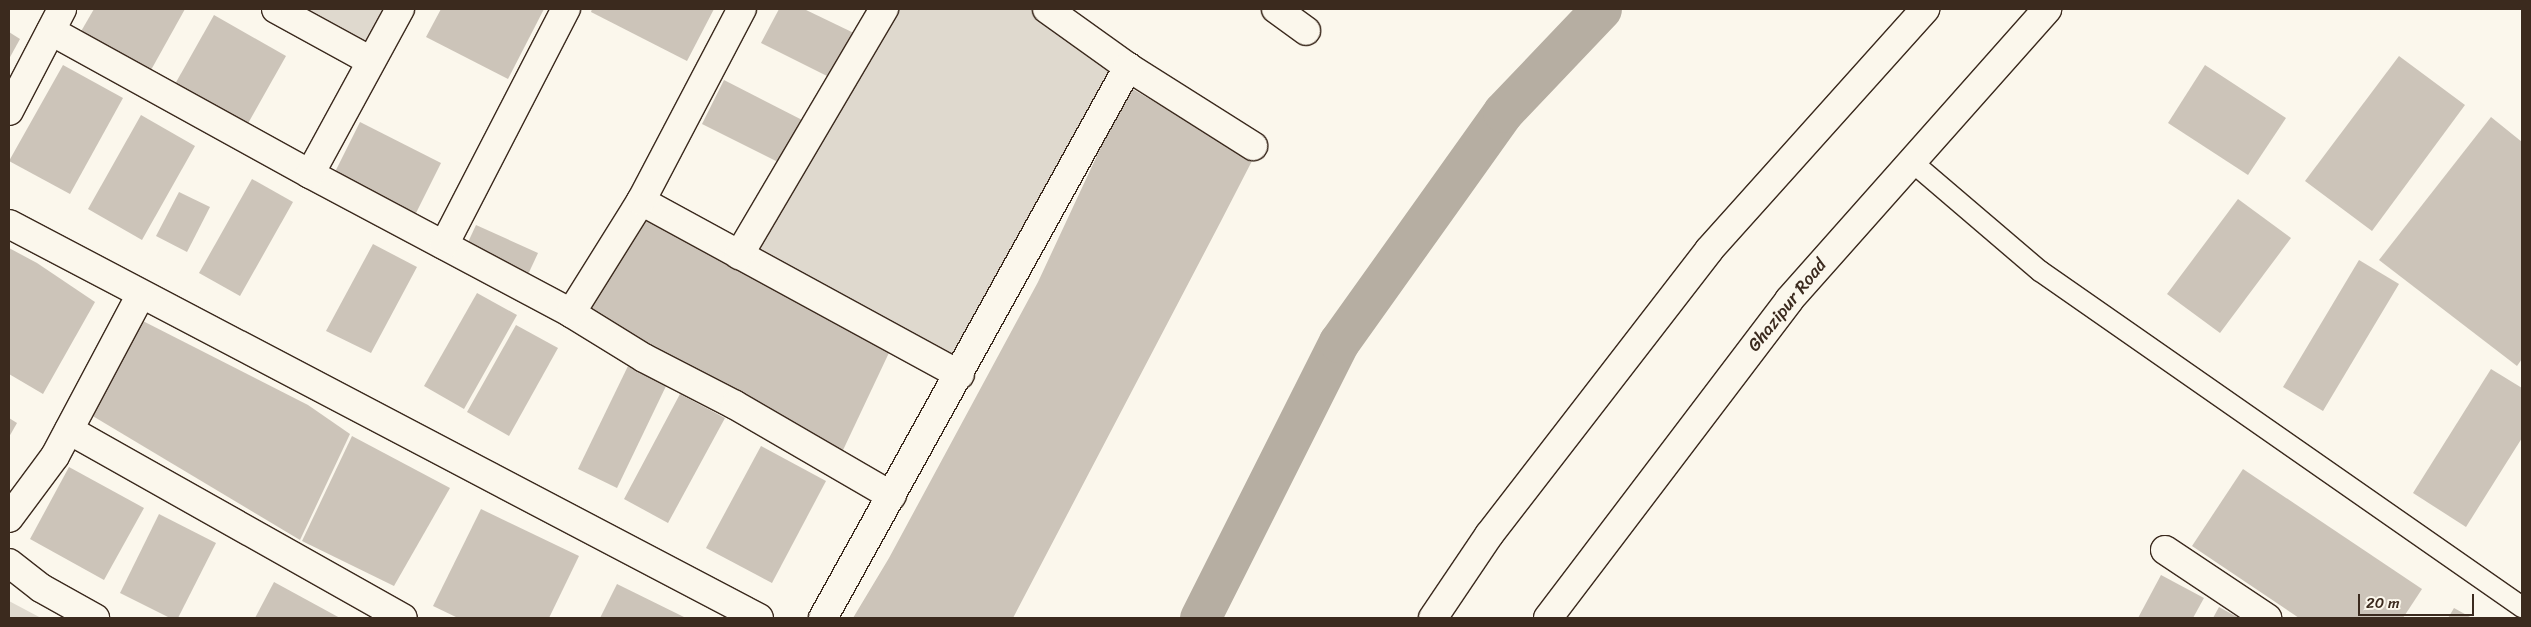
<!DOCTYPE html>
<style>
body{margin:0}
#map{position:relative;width:2531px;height:627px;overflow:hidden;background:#fbf7ec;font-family:Sriracha,sans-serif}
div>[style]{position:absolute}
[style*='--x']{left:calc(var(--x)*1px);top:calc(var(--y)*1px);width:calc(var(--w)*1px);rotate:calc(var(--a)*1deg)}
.green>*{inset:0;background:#dfd9ce}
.canal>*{height:41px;margin:-20.5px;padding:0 20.5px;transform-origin:20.5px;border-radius:20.5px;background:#b6aea2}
.building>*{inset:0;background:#ccc4b9}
.roads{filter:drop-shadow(1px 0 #3b2a1e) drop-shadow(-1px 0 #3b2a1e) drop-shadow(0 1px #3b2a1e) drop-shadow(0 -1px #3b2a1e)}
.service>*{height:20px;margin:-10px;padding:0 10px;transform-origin:10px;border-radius:10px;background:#fbf7ec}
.minor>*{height:28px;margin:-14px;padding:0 14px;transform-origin:14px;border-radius:14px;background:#fbf7ec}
.secondary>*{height:28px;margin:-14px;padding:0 14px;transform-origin:14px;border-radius:14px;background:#fbf7ec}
span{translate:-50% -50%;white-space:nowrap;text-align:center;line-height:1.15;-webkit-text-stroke:4px #fbf7ec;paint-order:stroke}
.street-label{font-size:18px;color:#3b2a1e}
.frame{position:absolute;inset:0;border:10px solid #3b2a1e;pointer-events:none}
.scale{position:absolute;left:2358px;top:594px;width:116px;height:22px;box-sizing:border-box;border:2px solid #3b2a1e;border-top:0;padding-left:6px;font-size:15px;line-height:18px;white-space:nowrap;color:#3b2a1e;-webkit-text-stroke:4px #fbf7ec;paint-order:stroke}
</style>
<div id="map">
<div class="green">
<i style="clip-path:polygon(276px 9px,400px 9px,371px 61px)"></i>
<i style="clip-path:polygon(884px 9px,1047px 9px,1128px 67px,960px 375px,739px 255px)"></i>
<i style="clip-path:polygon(9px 601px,41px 618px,9px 618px)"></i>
</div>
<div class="canal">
<i style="--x:1200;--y:618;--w:309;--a:-63.3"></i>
<i style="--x:1339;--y:342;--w:282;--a:-54.5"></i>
<i style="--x:1503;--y:112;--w:142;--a:-46.4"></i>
</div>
<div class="building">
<i style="clip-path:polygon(94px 9px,185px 9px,146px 79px,76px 40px)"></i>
<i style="clip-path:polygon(441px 9px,544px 9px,508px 79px,426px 37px)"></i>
<i style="clip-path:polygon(592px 9px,714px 9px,687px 61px,591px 12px)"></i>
<i style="clip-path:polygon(779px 9px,804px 9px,858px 35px,835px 80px,761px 43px)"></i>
<i style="clip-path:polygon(214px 15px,286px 56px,242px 134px,170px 93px)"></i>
<i style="clip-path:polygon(9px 32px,20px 39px,9px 59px)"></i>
<i style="clip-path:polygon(2399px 56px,2465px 105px,2372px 231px,2305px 181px)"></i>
<i style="clip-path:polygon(63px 65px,123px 98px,70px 194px,9px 161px)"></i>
<i style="clip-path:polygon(2205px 65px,2286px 118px,2248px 175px,2168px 123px)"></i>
<i style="clip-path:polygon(724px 80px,810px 124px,788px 167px,702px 124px)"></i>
<i style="clip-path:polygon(1129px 87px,1253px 159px,1220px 223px,1013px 618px,853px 618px,889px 558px,1038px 282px)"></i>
<i style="clip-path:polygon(141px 115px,195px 146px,142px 240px,88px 209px)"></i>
<i style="clip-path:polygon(2491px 117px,2522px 142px,2522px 359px,2517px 366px,2379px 260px)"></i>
<i style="clip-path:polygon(360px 122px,441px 163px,412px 221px,331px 180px)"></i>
<i style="clip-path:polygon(252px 179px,293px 202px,240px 296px,199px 273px)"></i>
<i style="clip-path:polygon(179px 192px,210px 207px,187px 252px,156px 236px)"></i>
<i style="clip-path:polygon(2238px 199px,2291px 238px,2220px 333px,2167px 294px)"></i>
<i style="clip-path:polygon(641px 201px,895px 340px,836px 465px,571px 313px)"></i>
<i style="clip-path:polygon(476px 225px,538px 253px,525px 281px,463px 253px)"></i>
<i style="clip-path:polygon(373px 244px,417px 267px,371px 353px,326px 331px)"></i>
<i style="clip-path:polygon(9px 248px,37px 263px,95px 302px,43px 394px,9px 374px)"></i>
<i style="clip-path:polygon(2359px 260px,2399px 284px,2323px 411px,2283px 387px)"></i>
<i style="clip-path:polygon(477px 293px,517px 315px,464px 409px,424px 386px)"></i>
<i style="clip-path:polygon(137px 318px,308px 405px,350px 434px,300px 540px,86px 412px)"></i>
<i style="clip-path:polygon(516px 325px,558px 348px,509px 436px,467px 412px)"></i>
<i style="clip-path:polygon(628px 366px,667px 384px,617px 488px,578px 469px)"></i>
<i style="clip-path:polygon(2491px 369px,2522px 388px,2522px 438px,2466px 527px,2413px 493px)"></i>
<i style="clip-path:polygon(680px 394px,725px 418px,668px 523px,624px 499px)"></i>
<i style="clip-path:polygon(9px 418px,17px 423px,9px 437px)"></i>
<i style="clip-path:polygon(352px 436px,450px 488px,394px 586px,302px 541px)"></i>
<i style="clip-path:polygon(761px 446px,826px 481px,772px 583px,706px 548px)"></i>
<i style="clip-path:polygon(69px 467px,144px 508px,104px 580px,30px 539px)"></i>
<i style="clip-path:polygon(2243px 469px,2422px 589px,2403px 618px,2299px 618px,2192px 546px)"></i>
<i style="clip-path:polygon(481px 509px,579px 556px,549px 618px,458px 618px,433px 606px)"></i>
<i style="clip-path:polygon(159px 514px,216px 543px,178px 618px,170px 618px,120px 593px)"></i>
<i style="clip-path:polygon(2161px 575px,2204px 598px,2193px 618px,2138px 618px)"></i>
<i style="clip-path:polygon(274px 582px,340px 618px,255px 618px)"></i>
<i style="clip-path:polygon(617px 584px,686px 618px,600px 618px)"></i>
<i style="clip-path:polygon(2219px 607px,2239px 618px,2213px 618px)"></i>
<i style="clip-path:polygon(2454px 608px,2472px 618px,2448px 618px)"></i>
</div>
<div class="roads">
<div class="service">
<i style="--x:1911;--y:161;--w:170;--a:40.5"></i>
<i style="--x:2040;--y:271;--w:588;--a:34.88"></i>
</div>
<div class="minor">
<i style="--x:276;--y:9;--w:108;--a:28.7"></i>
<i style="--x:1047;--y:9;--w:100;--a:35.6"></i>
<i style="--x:1128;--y:67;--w:148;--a:32.3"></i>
<i style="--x:1276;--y:9;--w:37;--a:36"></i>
<i style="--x:51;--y:31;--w:296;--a:28.9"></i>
<i style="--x:310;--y:174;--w:296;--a:28"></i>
<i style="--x:571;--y:313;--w:86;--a:31.7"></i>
<i style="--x:644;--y:358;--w:102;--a:27.3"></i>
<i style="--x:735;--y:405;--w:181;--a:30.1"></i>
<i style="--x:9;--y:111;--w:115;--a:-62.5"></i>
<i style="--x:310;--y:174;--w:188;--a:-61.4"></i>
<i style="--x:641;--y:201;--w:363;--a:28.6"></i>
<i style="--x:9;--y:224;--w:847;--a:27.71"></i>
<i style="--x:444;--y:245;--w:266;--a:-62.7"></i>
<i style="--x:739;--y:255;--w:286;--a:-59.5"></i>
<i style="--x:571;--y:313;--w:132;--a:-58"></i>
<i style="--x:641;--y:201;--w:217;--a:-62.3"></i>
<i style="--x:69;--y:430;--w:383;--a:29.4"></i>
<i style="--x:9;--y:518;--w:77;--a:-53.4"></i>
<i style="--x:55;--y:456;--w:183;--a:-62"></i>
<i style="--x:2165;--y:550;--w:123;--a:33.7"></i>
<i style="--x:9;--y:563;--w:41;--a:38"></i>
<i style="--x:41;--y:588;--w:62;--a:29.1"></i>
<i style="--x:823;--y:618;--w:630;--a:-61.03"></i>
</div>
<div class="secondary">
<i style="--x:1433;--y:618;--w:100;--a:-56"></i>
<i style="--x:1489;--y:535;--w:360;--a:-52.3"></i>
<i style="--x:1709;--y:250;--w:324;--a:-48.1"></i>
<i style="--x:1548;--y:618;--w:399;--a:-52.8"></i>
<i style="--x:1789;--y:300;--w:389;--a:-48.4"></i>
</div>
</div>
<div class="street-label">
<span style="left:1787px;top:305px;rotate:-51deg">Ghazipur Road</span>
</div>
<div class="frame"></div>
<div class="scale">20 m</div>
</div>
